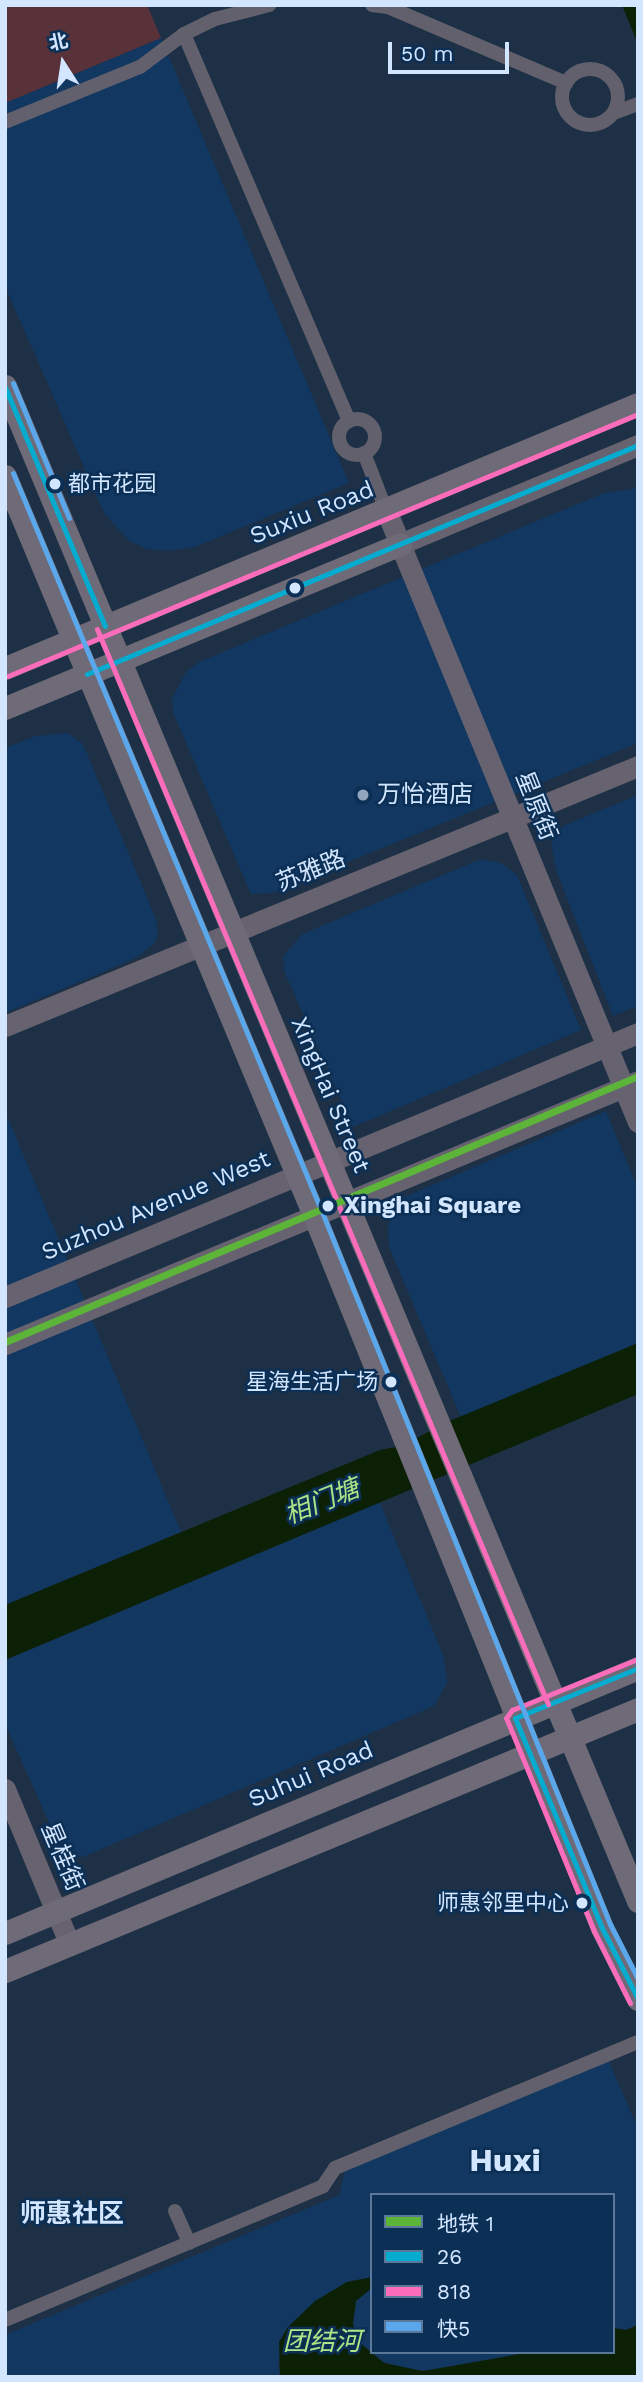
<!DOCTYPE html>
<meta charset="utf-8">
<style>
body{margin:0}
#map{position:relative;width:643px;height:2382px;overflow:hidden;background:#1d3045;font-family:"Work Sans","Noto Sans SC",sans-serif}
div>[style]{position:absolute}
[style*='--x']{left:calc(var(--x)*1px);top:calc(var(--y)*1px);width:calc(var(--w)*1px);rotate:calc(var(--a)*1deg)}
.built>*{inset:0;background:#123760}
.green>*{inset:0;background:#593239}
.water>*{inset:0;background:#0c2006}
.street>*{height:14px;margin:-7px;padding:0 7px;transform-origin:7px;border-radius:7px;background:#61606c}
.street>.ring{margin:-7px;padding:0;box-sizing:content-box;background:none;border:14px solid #61606c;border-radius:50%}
.secondary>*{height:21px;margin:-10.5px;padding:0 10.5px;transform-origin:10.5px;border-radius:10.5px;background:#666270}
.primary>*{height:23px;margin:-11.5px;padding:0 11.5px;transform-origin:11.5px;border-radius:11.5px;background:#6e6a77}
.bus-1>*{height:5px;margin:-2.5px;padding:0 2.5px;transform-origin:2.5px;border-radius:2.5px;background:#06acd0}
.bus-2>*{height:5px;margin:-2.5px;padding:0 2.5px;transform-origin:2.5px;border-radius:2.5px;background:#fb6dba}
.bus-3>*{height:5px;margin:-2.5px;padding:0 2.5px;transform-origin:2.5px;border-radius:2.5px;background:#5aa8eb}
.metro-1>*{height:7px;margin:-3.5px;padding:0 3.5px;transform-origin:3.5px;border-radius:3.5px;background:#5cb439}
.dots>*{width:19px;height:19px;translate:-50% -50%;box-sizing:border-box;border:4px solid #0c2f56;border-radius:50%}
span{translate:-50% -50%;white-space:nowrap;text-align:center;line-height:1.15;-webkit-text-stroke:5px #0c2f56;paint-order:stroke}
.bus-label{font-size:22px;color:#d2e6ff}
.left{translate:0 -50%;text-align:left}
.right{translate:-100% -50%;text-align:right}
.street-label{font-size:24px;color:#d2e6ff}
.poi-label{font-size:24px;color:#d2e6ff}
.stop-label{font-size:24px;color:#d2e6ff;font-weight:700}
.water-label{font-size:26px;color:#ace586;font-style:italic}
.neighbourhood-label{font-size:26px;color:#d2e6ff;font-weight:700}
.district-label{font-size:32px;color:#d2e6ff;font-weight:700}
.frame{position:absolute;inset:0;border:7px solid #d2e6ff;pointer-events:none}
.legend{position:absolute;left:370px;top:2193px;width:245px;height:161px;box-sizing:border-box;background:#0c2f56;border:2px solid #5b789a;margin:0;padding:9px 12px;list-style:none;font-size:21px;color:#d2e6ff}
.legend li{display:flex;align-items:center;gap:14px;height:35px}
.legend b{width:35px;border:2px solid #5b789a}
.north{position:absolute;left:28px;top:28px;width:70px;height:70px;-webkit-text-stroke:5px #0c2f56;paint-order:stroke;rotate:348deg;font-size:19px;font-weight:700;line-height:28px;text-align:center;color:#d2e6ff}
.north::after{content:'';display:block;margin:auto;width:24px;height:32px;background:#d2e6ff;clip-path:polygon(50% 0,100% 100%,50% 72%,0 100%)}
.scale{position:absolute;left:388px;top:42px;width:121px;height:32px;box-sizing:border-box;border:4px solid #d2e6ff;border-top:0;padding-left:9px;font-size:21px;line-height:24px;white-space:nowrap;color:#d2e6ff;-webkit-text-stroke:5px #0c2f56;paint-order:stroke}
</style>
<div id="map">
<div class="built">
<i style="clip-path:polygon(161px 38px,349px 483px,195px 547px,170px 551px,146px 549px,128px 540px,104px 513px,5px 286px,5px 103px)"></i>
<i style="clip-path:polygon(638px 488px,638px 743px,273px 893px,251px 894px,173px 712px,172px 699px,186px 672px,199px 662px,604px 493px)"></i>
<i style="clip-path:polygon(68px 733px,83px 744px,156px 919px,158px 934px,154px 944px,136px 958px,5px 1013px,5px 748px,35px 736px)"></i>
<i style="clip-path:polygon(638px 795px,638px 1006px,613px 1016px,556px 870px,551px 844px,563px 826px)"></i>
<i style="clip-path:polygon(481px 859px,501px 863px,517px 875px,581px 1030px,353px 1127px,284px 971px,283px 957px,302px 934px)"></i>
<i style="clip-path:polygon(5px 1111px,181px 1532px,5px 1605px)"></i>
<i style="clip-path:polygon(606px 1111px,638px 1189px,638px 1343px,461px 1417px,389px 1247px,388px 1227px,394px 1209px,404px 1197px)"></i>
<i style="clip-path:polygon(379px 1501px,444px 1657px,447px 1683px,434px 1706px,83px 1857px,63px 1854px,5px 1724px,5px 1660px)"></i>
<i style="clip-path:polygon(608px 2059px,638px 2129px,638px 2324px,626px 2330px,613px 2328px,613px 2195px,372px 2195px,372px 2277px,347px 2282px,278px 2364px,280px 2377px,5px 2377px,5px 2335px,339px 2195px,346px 2167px)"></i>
<i style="clip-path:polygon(372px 2288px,372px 2352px,531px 2352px,438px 2370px,410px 2370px,384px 2362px,359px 2342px,353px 2324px,356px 2301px)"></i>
</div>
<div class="green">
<i style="clip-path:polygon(5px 5px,147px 5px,161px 38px,5px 103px)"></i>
</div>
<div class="water">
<i style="clip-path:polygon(622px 5px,638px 5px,638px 44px)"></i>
<i style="clip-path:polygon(638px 1343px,638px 1394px,5px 1660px,5px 1605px,380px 1450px,402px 1446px,447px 1422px)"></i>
<i style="clip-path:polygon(372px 2277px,372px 2288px,356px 2301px,353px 2324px,359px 2342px,384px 2363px,423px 2371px,531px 2352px,613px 2352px,613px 2328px,626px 2330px,638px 2325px,638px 2375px,280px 2377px,279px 2342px,288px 2327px,315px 2301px,347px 2282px)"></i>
</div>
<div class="street">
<i style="--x:372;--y:5;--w:16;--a:7"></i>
<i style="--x:388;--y:7;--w:194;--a:23.1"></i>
<i style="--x:184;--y:34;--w:421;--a:66.9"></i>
<i class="ring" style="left:562px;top:69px;width:42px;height:42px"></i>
<i style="--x:614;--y:113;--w:26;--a:-21"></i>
<i style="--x:5;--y:122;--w:146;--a:-22.2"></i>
<i style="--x:140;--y:67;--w:55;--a:-36.9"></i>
<i style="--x:184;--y:34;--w:34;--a:-26"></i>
<i style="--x:215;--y:19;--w:56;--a:-14.5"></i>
<i class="ring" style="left:339px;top:419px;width:22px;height:22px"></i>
<i style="--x:364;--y:453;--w:61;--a:68.9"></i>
<i style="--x:175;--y:2211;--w:35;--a:66"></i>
<i style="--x:5;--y:2320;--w:345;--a:-22.8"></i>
<i style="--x:323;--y:2186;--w:22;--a:-56"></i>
<i style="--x:335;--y:2168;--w:328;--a:-22.6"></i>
</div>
<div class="secondary">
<i style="--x:386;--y:510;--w:662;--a:67.62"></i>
<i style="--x:400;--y:544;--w:258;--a:-22.6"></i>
<i style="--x:5;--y:1026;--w:684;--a:-22.33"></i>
<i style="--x:5;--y:1297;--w:686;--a:-22.64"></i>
<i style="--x:5;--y:1344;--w:685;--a:-22.56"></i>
<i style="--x:5;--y:1789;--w:169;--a:67.4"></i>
</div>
<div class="primary">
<i style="--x:5;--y:386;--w:1642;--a:67.32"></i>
<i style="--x:5;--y:476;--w:801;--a:67.31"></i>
<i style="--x:314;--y:1215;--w:769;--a:68"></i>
<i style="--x:602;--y:1928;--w:80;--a:63.1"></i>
<i style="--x:5;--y:668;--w:686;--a:-22.64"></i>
<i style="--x:5;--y:708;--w:428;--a:-22.5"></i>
<i style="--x:5;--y:1933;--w:686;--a:-22.72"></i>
<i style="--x:5;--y:1971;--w:685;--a:-22.48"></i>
</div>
<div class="bus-1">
<i style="--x:5;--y:387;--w:259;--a:67.3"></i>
<i style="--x:87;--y:674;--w:597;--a:-22.57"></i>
<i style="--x:515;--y:1718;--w:227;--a:67.5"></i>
<i style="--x:602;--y:1928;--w:80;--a:63.1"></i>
<i style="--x:515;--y:1718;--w:133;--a:-22.1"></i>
</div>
<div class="bus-2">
<i style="--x:97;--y:629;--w:1166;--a:67.24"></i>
<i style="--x:8;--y:676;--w:682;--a:-22.58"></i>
<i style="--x:630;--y:2003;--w:80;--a:-116.6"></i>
<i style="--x:594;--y:1931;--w:230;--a:-112.4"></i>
<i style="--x:506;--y:1718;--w:10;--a:-53"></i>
<i style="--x:512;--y:1710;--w:133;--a:-22.1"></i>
</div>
<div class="bus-3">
<i style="--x:13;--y:383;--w:146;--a:67.5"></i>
<i style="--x:13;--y:473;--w:801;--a:67.31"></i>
<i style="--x:322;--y:1212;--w:768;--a:67.98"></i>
<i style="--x:610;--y:1924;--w:62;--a:63"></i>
</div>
<div class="metro-1">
<i style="--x:5;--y:1342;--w:687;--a:-22.79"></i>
</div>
<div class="dots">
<i style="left:55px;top:484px;background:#d2e6ff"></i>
<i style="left:295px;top:588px;background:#d2e6ff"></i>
<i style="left:363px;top:795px;background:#93a6be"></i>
<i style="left:328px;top:1206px;background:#d2e6ff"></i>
<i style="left:391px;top:1382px;background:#d2e6ff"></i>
<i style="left:582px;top:1903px;background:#d2e6ff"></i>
</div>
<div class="bus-label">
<span class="left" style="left:68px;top:484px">都市花园</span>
<span class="right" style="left:378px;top:1382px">星海生活广场</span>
<span class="right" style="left:569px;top:1903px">师惠邻里中心</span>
</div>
<div class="street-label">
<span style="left:312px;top:513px;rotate:-22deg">Suxiu Road</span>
<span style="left:536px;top:806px;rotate:68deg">星原街</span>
<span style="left:311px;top:871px;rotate:-22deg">苏雅路</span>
<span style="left:330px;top:1095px;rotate:67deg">XingHai Street</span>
<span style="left:156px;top:1206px;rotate:-23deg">Suzhou Avenue West</span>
<span style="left:311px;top:1775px;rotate:-23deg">Suhui Road</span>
<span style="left:62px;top:1857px;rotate:67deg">星桂街</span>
</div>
<div class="poi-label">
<span class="left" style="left:377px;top:795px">万怡酒店</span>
</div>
<div class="stop-label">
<span class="left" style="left:344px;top:1206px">Xinghai Square</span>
</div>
<div class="water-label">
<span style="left:322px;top:1502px;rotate:-22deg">相门塘</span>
<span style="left:322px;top:2342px">团结河</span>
</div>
<div class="neighbourhood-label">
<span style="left:72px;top:2214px">师惠社区</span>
</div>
<div class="district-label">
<span style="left:505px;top:2160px">Huxi</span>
</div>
<div class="frame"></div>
<ul class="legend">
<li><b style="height:9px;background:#5cb439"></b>地铁 1</li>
<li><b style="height:9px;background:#06acd0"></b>26</li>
<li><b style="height:9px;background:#fb6dba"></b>818</li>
<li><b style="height:9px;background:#5aa8eb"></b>快5</li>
</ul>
<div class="north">北</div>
<div class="scale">50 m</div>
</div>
